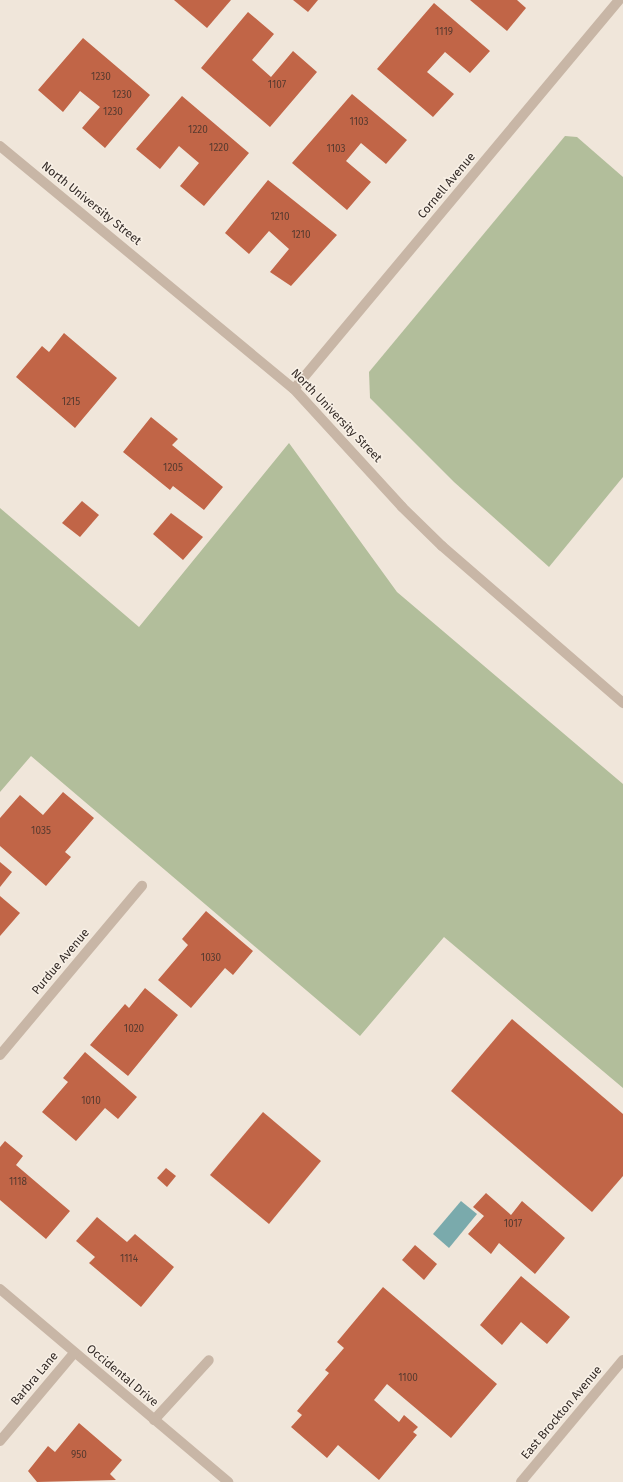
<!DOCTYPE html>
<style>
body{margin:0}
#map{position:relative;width:623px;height:1482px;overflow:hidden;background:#f0e6da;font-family:"Fira Sans",sans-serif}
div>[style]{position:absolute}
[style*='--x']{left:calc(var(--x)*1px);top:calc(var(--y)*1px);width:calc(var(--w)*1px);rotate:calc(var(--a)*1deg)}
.green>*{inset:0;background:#b2be9b}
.water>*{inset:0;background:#7aaaac}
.building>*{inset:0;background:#c16547}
.service>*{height:10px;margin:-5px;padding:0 5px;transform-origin:5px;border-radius:5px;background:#c8b6a6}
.minor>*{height:10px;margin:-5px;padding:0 5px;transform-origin:5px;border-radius:5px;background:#c8b6a6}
.tertiary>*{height:10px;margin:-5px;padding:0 5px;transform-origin:5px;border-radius:5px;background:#c8b6a6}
span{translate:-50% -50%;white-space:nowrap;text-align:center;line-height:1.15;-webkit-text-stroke:3px #f8f0e6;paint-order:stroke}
.number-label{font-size:10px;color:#573a2f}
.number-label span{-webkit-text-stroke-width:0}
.street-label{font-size:12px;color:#342b27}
</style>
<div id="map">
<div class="green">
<i style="clip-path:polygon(565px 136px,577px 137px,623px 177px,623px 477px,549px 567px,454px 482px,370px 398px,369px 372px)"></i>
<i style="clip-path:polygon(289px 443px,397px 592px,623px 784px,623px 1088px,444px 937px,360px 1036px,31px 756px,0 792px,0 508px,139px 627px)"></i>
</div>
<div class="water">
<i style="clip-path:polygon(461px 1201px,477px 1214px,449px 1248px,433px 1234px)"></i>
</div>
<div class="building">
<i style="clip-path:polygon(174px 0,231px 0,207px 28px)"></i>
<i style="clip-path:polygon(293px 0,318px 0,308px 12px)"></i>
<i style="clip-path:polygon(470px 0,517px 0,526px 8px,507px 31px)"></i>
<i style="clip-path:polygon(434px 3px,490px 51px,470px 73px,445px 52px,427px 72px,454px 94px,433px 117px,377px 69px)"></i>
<i style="clip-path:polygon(248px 12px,274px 34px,252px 60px,271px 77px,293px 51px,317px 72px,270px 127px,201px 68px)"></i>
<i style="clip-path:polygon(83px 38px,150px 95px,105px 148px,82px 128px,100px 107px,80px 91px,63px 112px,38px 90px)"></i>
<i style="clip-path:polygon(352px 94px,407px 140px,386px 164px,361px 143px,346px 161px,371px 182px,347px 210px,292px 163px)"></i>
<i style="clip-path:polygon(182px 96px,249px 153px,204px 206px,180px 186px,199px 163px,179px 146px,160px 169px,136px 149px)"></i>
<i style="clip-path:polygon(268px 180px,337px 235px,291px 286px,270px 272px,289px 249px,269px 231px,249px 254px,225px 233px)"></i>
<i style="clip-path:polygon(64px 333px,117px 378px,75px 428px,16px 377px,42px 346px,49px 352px)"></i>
<i style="clip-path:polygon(151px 417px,178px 439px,172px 445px,223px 487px,204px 510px,173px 486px,170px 490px,123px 452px)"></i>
<i style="clip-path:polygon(82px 501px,99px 515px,80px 537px,62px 523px)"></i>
<i style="clip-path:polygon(171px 513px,203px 537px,183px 560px,153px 534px)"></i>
<i style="clip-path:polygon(63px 792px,94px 818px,65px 852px,71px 857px,46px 886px,0 846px,0 818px,20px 795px,43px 815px)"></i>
<i style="clip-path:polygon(0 862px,12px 872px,0 887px)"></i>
<i style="clip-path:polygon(0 896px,20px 913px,0 936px)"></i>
<i style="clip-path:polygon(206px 911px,253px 951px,233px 975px,225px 968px,191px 1008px,158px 980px,188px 945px,182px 939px)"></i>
<i style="clip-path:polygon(145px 988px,178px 1015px,128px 1076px,90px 1045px,125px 1004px,129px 1008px)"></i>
<i style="clip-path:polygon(512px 1019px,623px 1114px,623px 1176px,592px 1212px,451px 1091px)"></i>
<i style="clip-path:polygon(85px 1052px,137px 1097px,118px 1119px,105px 1108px,76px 1141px,42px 1112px,68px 1082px,63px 1078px)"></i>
<i style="clip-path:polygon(263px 1112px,321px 1161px,269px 1224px,210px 1175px)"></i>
<i style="clip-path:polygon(5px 1141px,23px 1156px,16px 1165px,70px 1211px,46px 1239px,0 1200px,0 1147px)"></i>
<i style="clip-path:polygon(166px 1168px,176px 1176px,167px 1187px,157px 1178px)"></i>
<i style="clip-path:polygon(486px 1193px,511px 1215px,522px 1201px,565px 1238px,535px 1274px,499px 1243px,491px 1254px,468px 1234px,484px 1216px,473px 1207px)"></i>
<i style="clip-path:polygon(97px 1217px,127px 1242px,135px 1234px,174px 1267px,141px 1307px,89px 1263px,95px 1257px,76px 1241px)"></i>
<i style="clip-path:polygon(415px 1245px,437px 1264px,424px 1280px,402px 1260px)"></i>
<i style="clip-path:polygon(521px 1276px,570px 1317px,547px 1344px,521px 1322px,502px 1345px,480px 1325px)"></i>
<i style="clip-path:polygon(383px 1287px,497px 1384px,451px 1438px,387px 1384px,374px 1400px,399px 1422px,404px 1415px,418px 1427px,413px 1432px,417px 1435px,379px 1480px,338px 1445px,327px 1458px,291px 1427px,302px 1415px,297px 1411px,329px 1373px,325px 1370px,344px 1348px,337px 1342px)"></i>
<i style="clip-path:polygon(79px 1423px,122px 1460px,110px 1474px,116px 1480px,37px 1482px,28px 1471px,48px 1446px,55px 1452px)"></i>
</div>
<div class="service">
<i style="--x:154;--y:1420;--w:81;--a:-47.5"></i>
</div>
<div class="minor">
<i style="--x:294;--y:389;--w:507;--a:-50.12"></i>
<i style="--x:0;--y:1055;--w:221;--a:-50"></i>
<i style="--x:0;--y:1289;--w:299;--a:40.2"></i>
<i style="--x:0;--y:1441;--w:115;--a:-49.9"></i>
<i style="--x:521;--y:1482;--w:159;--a:-50.1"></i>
</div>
<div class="tertiary">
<i style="--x:0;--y:146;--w:381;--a:39.6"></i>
<i style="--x:294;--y:389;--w:160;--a:47.5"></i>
<i style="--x:402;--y:507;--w:56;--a:44.3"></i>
<i style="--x:442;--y:546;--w:240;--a:40.9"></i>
</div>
<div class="number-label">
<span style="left:444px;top:33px">1119</span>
<span style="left:101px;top:78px">1230</span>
<span style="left:277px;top:86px">1107</span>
<span style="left:122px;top:96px">1230</span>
<span style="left:113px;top:113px">1230</span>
<span style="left:359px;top:123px">1103</span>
<span style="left:198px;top:131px">1220</span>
<span style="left:219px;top:149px">1220</span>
<span style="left:336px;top:150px">1103</span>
<span style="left:280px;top:218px">1210</span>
<span style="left:301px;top:236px">1210</span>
<span style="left:71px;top:403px">1215</span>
<span style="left:173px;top:469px">1205</span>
<span style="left:41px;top:832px">1035</span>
<span style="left:211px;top:959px">1030</span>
<span style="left:134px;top:1030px">1020</span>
<span style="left:91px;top:1102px">1010</span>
<span style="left:18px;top:1183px">1118</span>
<span style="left:513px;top:1225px">1017</span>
<span style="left:129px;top:1260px">1114</span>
<span style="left:408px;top:1379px">1100</span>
<span style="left:79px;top:1456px">950</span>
</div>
<div class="street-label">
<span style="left:447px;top:186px;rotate:-50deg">Cornell Avenue</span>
<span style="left:91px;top:204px;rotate:39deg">North University Street</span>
<span style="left:336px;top:416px;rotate:46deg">North University Street</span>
<span style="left:61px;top:962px;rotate:-50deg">Purdue Avenue</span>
<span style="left:122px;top:1376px;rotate:40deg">Occidental Drive</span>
<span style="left:35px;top:1379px;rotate:-50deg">Barbra Lane</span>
<span style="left:562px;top:1413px;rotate:-50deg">East Brockton Avenue</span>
</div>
</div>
